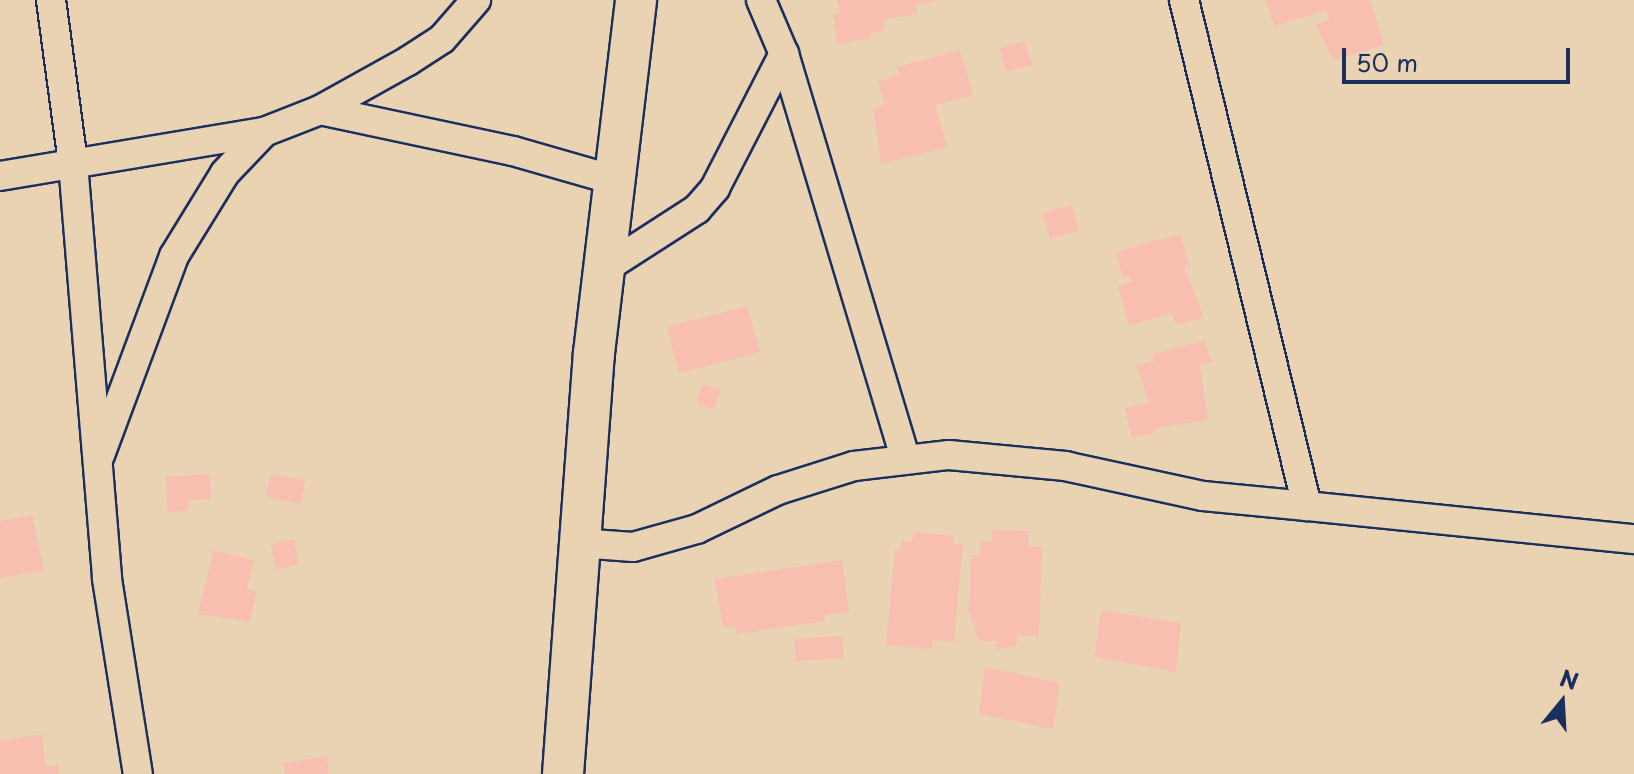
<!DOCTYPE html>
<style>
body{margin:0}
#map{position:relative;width:1634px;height:774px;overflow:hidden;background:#ead3b3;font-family:"Playpen Sans",sans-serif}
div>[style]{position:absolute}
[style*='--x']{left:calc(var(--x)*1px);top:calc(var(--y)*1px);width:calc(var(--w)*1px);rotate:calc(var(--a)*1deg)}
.building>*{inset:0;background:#f8beb0}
.roads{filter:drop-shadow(2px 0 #1b2f5e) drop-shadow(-2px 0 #1b2f5e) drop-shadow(0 2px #1b2f5e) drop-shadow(0 -2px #1b2f5e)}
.street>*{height:28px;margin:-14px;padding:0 14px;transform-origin:14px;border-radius:14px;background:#ead3b3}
.secondary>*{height:40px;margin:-20px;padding:0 20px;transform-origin:20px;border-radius:20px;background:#ead3b3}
span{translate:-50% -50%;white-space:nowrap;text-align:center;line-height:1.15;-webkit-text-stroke:7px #ead3b3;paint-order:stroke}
.north{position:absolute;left:1522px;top:662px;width:80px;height:80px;-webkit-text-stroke:6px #ead3b3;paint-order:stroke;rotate:18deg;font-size:22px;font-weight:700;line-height:32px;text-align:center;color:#1b2f5e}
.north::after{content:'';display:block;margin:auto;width:28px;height:36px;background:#1b2f5e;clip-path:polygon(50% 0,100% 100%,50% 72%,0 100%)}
.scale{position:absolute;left:1342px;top:48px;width:228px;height:36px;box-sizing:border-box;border:4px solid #1b2f5e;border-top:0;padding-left:10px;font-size:24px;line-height:28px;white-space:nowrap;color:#1b2f5e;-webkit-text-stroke:6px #ead3b3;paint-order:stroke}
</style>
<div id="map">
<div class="building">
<i style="clip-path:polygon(837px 0,936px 0,936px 1px,916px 5px,917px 14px,883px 20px,885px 30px,871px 33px,871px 38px,838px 44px,833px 14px,840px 13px)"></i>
<i style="clip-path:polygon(1266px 0,1370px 0,1384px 45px,1333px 60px,1315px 24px,1329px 20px,1326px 10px,1274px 26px)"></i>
<i style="clip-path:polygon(1025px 41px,1032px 65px,1006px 72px,1000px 48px)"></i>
<i style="clip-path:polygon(960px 50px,973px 95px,935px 105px,947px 147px,881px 164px,873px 108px,885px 105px,878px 81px,900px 75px,897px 67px)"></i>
<i style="clip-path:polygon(1072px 205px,1079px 230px,1050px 239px,1042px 214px)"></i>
<i style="clip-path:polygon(1180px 234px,1190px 266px,1184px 267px,1204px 317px,1176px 325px,1172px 313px,1129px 326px,1118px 286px,1131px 282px,1129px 275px,1123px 277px,1116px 252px)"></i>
<i style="clip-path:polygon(747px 306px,760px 352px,679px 373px,667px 327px)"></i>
<i style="clip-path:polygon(1205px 341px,1211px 362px,1200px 365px,1208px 420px,1155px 428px,1156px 433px,1132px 438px,1125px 408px,1150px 403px,1136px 365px,1154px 361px,1152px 354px)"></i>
<i style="clip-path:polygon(702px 384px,720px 389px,715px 409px,697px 404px)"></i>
<i style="clip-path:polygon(210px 474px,211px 499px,188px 500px,189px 511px,168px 512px,166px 477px)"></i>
<i style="clip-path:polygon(271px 474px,305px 480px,300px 504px,266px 497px)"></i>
<i style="clip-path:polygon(32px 515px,44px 570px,0 578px,0 521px)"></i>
<i style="clip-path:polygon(992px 530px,1029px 531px,1028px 547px,1042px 547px,1039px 636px,1017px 635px,1017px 645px,1004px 649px,996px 649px,996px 641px,979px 641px,969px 612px,971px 555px,980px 555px,980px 541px,991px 542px)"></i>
<i style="clip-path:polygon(914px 532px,954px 536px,953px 544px,963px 544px,954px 642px,933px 640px,932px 649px,886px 645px,895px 550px,900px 551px,901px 541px,912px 542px)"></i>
<i style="clip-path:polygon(294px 539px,299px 564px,276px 569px,271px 544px)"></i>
<i style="clip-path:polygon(214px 550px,254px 560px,247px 588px,257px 591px,250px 622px,198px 614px)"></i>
<i style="clip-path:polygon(842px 560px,849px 612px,824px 615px,825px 621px,736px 634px,735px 626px,723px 628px,715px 579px)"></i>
<i style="clip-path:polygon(1101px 610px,1181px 623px,1176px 672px,1095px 657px)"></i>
<i style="clip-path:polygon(842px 636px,844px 658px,796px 661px,794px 639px)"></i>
<i style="clip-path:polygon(985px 667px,1060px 683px,1053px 729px,979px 714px)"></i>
<i style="clip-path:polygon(42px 734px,46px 767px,58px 765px,59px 774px,0 774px,0 741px)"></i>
<i style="clip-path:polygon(326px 756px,329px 774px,285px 774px,284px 763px)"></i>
</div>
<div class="roads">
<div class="street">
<i style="--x:51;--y:0;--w:164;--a:82.3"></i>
<i style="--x:73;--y:163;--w:417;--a:85.3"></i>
<i style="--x:107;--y:579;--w:197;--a:81"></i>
<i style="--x:761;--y:0;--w:59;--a:66.9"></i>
<i style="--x:784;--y:54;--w:422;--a:73.3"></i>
<i style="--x:320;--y:110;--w:197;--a:12"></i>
<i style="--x:513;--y:151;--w:105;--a:16"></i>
<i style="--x:0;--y:176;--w:268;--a:-9.5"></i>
<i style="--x:264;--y:132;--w:60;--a:-21.4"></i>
<i style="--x:320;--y:110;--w:101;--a:-29.1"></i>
<i style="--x:408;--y:61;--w:40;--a:-32.9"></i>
<i style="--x:442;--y:39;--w:52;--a:-48.9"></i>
<i style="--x:604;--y:269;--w:111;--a:-32.8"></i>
<i style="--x:697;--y:209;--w:28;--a:-49"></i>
<i style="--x:715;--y:188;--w:151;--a:-62.8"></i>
<i style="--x:100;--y:455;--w:212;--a:-69.6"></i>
<i style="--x:174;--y:256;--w:97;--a:-58.4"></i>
<i style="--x:225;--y:173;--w:57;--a:-46.4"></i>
<i style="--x:1307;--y:506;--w:329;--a:5.8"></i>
<i style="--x:579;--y:543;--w:54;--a:4.2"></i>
<i style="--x:633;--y:547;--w:66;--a:-15.7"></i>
<i style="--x:697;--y:529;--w:90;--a:-25.7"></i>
<i style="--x:778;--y:490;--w:80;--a:-17.5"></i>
<i style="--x:854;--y:466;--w:96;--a:-6.6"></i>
<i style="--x:949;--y:455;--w:117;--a:5.4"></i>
<i style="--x:1065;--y:466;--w:141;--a:12.3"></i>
<i style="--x:1203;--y:496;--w:104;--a:5.5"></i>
<i style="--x:1307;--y:506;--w:521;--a:-103.66"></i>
</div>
<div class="secondary">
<i style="--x:563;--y:774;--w:422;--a:-85.8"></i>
<i style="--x:594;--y:353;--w:355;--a:-83.2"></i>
</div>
</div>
<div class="north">N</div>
<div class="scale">50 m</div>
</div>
